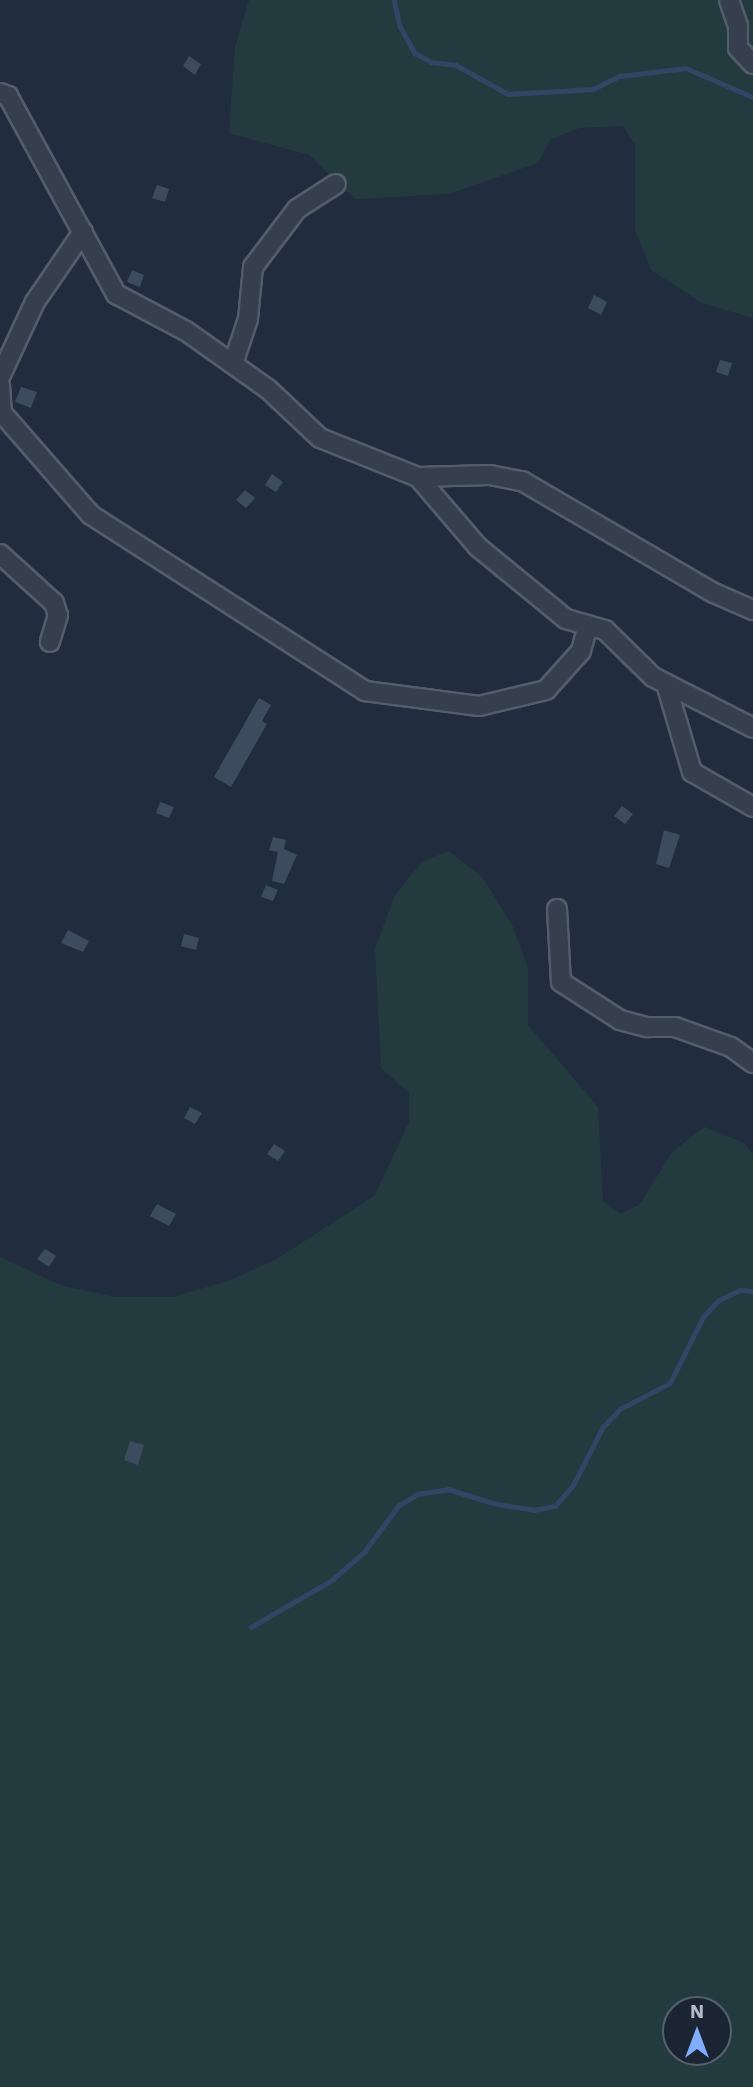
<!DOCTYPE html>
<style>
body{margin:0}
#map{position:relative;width:753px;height:2087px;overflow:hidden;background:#212d3e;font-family:"Work Sans",sans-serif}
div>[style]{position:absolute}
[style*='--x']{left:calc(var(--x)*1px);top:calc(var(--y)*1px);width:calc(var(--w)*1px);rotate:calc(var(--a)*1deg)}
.green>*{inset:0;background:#233b3f}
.stream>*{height:4.5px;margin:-2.25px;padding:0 2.25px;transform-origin:2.25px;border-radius:2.25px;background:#314665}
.building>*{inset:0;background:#3d4b5e}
.roads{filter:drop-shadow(2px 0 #535d6c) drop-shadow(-2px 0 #535d6c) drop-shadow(0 2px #535d6c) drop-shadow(0 -2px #535d6c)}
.street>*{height:18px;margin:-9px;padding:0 9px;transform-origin:9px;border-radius:9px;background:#353f4e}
span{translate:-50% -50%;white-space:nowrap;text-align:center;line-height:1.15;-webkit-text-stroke:7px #1a2433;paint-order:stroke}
.north{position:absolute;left:662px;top:1996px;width:70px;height:70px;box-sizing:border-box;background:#1a2433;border:2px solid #56606f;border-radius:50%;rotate:0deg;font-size:19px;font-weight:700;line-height:28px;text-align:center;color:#b1baca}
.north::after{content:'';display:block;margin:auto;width:24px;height:32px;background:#80aeff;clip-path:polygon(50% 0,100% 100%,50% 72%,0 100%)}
</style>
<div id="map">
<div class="green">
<i style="clip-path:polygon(249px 0,753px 0,753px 318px,702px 303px,651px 270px,635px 229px,635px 144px,623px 126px,579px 128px,550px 140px,538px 163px,448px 194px,355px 199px,309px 155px,229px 133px,235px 47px)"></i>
<i style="clip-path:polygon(evenodd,449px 851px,483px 878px,513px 927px,528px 968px,528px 1025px,598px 1107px,603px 1201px,620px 1214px,639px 1205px,673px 1151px,705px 1127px,744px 1143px,753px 1154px,753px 2087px,0 2087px,0 1257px,60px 1285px,114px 1297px,173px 1297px,228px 1281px,277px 1259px,375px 1195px,409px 1122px,409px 1093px,381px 1068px,375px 949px,395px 895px,422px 862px,449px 851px,676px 2010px,718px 2010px,718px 2052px,676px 2052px,676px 2010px)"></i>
</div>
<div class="stream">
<i style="--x:394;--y:0;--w:27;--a:77"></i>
<i style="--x:400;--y:26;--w:31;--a:61"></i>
<i style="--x:415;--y:53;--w:18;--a:29"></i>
<i style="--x:431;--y:62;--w:25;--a:7"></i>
<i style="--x:456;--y:65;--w:60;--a:29.1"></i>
<i style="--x:508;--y:94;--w:85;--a:-3.4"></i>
<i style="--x:593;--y:89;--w:30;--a:-26"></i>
<i style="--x:620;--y:76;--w:66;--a:-6.9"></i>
<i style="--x:686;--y:68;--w:73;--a:23.4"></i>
<i style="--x:251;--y:1627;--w:94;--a:-30.1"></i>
<i style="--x:332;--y:1580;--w:43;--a:-41.2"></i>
<i style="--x:364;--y:1552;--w:57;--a:-53.5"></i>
<i style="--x:398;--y:1506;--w:23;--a:-31"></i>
<i style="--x:418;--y:1494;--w:30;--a:-9"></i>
<i style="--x:448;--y:1489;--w:51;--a:17"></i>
<i style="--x:497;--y:1504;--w:37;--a:9"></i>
<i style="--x:534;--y:1510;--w:21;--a:-11"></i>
<i style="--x:555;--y:1506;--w:28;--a:-49"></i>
<i style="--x:573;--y:1485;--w:65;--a:-62.7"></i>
<i style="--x:603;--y:1427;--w:25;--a:-47"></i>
<i style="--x:620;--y:1409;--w:56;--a:-27.5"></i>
<i style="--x:670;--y:1383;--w:74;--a:-63.4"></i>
<i style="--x:703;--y:1317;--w:23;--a:-47"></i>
<i style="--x:719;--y:1300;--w:23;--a:-25"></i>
<i style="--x:740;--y:1290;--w:13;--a:4"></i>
</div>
<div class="building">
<i style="clip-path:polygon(189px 56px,201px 64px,195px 75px,183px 66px)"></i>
<i style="clip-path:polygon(157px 185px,169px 189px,165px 202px,152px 198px)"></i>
<i style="clip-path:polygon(132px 270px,144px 275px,140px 287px,127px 282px)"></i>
<i style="clip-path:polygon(594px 295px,607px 302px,601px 315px,588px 308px)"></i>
<i style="clip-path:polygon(720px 360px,732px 363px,728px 376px,716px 372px)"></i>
<i style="clip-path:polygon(21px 387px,37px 392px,31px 408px,15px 402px)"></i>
<i style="clip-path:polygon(272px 474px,283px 482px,276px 492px,265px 485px)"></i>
<i style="clip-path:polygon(245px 490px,255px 498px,246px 508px,236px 500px)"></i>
<i style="clip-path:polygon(259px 698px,271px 705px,262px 721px,267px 724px,231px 787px,214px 777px)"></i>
<i style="clip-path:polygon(160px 802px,174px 807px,169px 818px,156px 813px)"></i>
<i style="clip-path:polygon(622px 806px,633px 814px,625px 824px,614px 816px)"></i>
<i style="clip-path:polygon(664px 830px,680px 835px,669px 868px,656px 864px)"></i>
<i style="clip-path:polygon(273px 837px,286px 840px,284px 849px,297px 855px,284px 884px,272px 881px,278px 852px,269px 850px)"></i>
<i style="clip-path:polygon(266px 885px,278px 890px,273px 901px,261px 897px)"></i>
<i style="clip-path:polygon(68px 930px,89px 941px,83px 952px,61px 943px)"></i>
<i style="clip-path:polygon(184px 934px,199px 938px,196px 950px,181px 946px)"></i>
<i style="clip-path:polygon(190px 1107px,202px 1113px,195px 1124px,184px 1118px)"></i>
<i style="clip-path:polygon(274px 1144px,285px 1151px,278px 1161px,267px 1154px)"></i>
<i style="clip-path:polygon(157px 1204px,176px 1214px,169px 1226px,150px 1216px)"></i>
<i style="clip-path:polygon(45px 1249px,56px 1256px,49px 1267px,37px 1259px)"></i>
<i style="clip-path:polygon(130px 1441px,144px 1445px,138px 1465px,124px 1460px)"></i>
</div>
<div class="roads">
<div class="street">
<i style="--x:729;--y:0;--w:28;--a:71"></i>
<i style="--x:738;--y:26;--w:22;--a:90"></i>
<i style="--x:738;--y:48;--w:22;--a:47"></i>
<i style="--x:0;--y:93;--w:9;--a:21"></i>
<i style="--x:8;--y:96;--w:226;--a:61.4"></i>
<i style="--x:116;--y:294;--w:79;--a:27.9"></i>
<i style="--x:186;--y:331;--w:100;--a:35.3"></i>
<i style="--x:268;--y:389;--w:71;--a:43.3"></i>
<i style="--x:320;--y:438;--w:105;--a:21.7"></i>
<i style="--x:418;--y:477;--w:92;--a:49.4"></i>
<i style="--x:478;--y:547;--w:114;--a:39.3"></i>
<i style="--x:566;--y:619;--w:41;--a:15.8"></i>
<i style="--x:605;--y:630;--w:67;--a:44.4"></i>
<i style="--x:653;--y:677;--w:112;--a:27"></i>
<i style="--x:233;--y:364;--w:47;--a:-71.6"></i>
<i style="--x:248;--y:319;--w:52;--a:-84.5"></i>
<i style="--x:253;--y:267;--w:73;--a:-52.8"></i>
<i style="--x:297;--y:209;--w:46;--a:-32.7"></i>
<i style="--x:0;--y:377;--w:83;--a:-65"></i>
<i style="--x:35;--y:302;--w:85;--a:-55.6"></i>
<i style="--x:0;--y:385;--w:28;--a:86"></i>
<i style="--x:2;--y:413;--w:135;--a:48.9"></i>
<i style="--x:91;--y:515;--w:326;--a:32.7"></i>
<i style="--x:365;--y:691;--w:115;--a:7.5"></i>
<i style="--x:479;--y:706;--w:69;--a:-13.4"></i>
<i style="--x:546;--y:690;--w:52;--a:-48.1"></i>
<i style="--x:581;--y:651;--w:27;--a:-75"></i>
<i style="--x:418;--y:477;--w:72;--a:-1.6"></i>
<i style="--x:490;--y:475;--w:33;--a:11"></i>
<i style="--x:522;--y:481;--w:222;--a:30.3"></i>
<i style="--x:714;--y:593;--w:43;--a:23.6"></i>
<i style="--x:0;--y:554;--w:73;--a:42.2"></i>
<i style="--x:54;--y:603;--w:13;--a:72"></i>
<i style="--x:58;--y:615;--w:28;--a:107"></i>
<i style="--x:666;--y:684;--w:92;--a:73.5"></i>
<i style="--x:692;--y:772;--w:70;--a:29.8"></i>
<i style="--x:557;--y:909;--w:73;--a:86.9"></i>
<i style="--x:561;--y:982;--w:70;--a:32.8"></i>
<i style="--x:620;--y:1020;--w:28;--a:15"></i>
<i style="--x:647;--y:1027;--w:28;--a:0"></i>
<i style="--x:675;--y:1027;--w:59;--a:19.7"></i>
<i style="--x:731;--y:1047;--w:27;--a:36"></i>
</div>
</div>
<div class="north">N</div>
</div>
